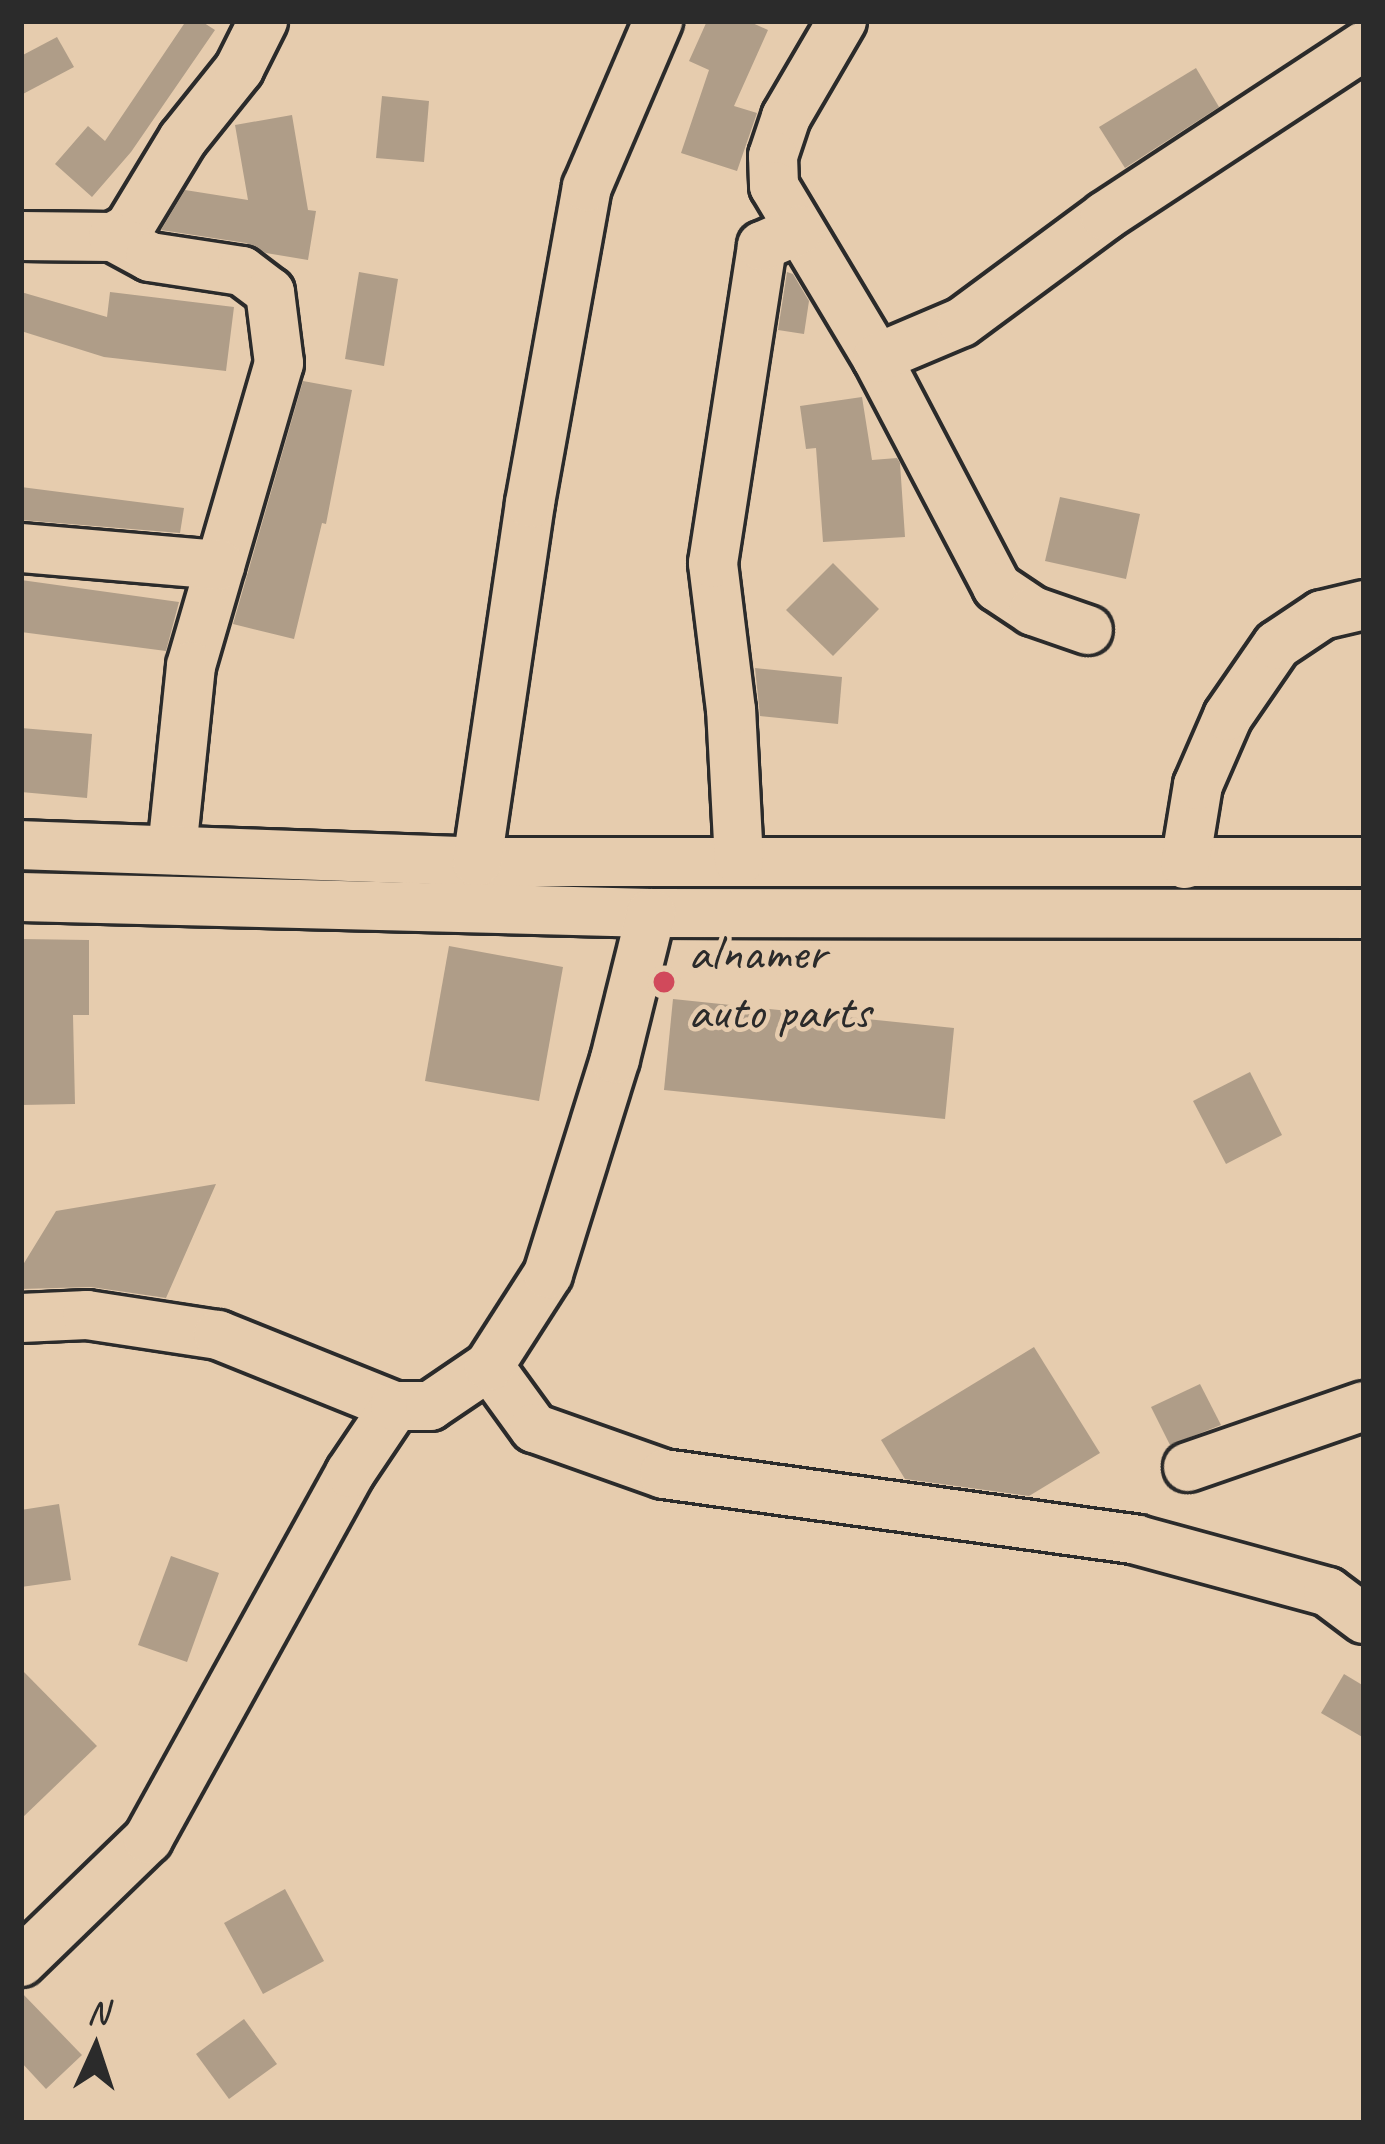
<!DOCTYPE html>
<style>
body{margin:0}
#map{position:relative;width:1385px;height:2144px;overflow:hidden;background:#e6ccae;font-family:Caveat,sans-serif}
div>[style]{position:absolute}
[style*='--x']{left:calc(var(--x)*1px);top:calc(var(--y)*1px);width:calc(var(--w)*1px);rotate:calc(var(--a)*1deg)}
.building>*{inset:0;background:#af9d88}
.roads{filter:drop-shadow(3px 0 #2b2b2b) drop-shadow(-3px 0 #2b2b2b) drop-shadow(0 3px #2b2b2b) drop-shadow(0 -3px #2b2b2b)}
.minor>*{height:48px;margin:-24px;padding:0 24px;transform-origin:24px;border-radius:24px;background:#e6ccae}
.dots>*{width:33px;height:33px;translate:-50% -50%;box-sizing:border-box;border:6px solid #e6ccae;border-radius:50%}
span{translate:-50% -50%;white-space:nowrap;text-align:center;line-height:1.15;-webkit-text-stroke:9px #e6ccae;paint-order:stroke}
.poi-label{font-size:51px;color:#2b2b2b}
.left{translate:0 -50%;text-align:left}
.frame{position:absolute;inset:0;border:24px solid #2b2b2b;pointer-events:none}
.north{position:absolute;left:36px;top:1988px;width:120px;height:120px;-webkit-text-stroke:9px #e6ccae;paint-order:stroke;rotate:3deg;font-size:33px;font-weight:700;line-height:48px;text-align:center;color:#2b2b2b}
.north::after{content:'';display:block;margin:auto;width:42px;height:54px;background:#2b2b2b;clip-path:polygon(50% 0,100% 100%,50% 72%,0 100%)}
</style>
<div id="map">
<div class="building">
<i style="clip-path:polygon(186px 21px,201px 21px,215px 30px,131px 152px,92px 197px,55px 164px,88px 126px,105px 141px)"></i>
<i style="clip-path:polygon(707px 21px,748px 21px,768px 30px,734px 106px,757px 113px,737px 171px,681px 153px,709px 70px,689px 61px)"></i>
<i style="clip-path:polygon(57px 37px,74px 67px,21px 95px,21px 56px)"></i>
<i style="clip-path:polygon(1196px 68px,1219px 107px,1125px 168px,1099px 127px)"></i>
<i style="clip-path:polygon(382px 96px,429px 101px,424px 162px,376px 158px)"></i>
<i style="clip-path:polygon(292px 115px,308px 210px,316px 211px,308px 260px,266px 253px,246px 243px,161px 230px,185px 190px,248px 200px,235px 125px)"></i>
<i style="clip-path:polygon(359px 272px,398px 279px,384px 366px,345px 359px)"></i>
<i style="clip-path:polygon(787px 272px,793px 274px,809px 301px,804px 334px,778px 330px)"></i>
<i style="clip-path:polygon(21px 292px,107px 317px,110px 292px,234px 307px,226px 371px,104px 357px,21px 331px)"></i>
<i style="clip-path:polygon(303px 381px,352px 390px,326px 524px,322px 523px,294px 639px,233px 624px)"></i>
<i style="clip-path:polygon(862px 397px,872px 460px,897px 458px,900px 463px,905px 537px,823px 542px,816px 448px,806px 449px,800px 406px)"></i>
<i style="clip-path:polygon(21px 487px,184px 508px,180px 533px,21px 520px)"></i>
<i style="clip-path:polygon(1060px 497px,1140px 514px,1126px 579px,1045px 561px)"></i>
<i style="clip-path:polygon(833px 563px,879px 609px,833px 656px,786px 610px)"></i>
<i style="clip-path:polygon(21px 580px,179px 602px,166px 651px,21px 632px)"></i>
<i style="clip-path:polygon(755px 668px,842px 677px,838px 724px,760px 716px)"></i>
<i style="clip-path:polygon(21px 728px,92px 734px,87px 798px,21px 792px)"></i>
<i style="clip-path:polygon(21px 939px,89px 940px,89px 1015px,73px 1015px,75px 1104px,21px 1105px)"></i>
<i style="clip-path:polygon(449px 946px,563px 967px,539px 1101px,425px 1081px)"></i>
<i style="clip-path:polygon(673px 999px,954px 1028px,945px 1119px,664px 1090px)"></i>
<i style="clip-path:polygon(1250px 1072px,1282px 1135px,1226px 1164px,1193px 1101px)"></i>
<i style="clip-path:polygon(216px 1184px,166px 1298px,91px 1287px,21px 1289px,21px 1268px,56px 1211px)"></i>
<i style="clip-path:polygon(1034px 1347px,1100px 1453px,1029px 1496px,905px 1479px,881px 1440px)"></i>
<i style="clip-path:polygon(1200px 1384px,1221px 1425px,1170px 1445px,1151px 1407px)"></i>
<i style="clip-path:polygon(59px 1504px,71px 1580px,21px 1587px,21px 1510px)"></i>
<i style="clip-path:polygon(171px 1556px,219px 1573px,187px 1662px,138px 1645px)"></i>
<i style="clip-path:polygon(21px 1669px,97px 1746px,21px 1819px)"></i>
<i style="clip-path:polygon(1344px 1674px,1364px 1686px,1364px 1738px,1321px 1713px)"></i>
<i style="clip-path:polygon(285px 1889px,324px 1961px,263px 1994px,224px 1923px)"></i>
<i style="clip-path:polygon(21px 1992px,82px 2055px,46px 2089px,21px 2062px)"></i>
<i style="clip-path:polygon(244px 2019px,277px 2064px,229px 2099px,196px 2054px)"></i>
</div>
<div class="roads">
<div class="minor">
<i style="--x:842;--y:21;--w:111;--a:120.3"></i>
<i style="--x:786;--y:117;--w:41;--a:108.4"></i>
<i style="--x:773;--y:156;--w:30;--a:88"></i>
<i style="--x:774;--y:186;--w:200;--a:59.1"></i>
<i style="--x:877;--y:358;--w:259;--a:62.3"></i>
<i style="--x:997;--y:587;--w:43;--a:33.7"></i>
<i style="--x:1033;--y:611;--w:58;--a:19.1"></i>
<i style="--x:21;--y:236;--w:92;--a:0.6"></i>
<i style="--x:113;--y:237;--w:18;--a:-29"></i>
<i style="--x:129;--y:228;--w:104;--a:-58.8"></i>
<i style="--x:183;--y:139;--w:90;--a:-51.3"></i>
<i style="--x:239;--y:69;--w:54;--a:-63.4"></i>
<i style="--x:113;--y:237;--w:42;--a:28.4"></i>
<i style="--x:150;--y:257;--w:93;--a:8.7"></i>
<i style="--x:242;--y:271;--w:35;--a:37"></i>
<i style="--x:270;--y:292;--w:72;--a:82.8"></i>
<i style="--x:279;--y:363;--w:316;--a:106.2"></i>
<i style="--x:191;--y:666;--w:185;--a:95.9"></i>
<i style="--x:877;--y:358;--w:92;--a:-23"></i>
<i style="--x:962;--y:322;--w:178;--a:-36.5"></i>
<i style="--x:1105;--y:216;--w:310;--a:-33.3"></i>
<i style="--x:21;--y:548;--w:200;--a:4.9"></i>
<i style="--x:21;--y:845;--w:456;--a:2.1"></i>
<i style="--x:477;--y:862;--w:887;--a:0"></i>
<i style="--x:739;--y:861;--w:151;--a:-93"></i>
<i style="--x:731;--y:710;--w:148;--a:-97"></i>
<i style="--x:713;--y:563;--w:321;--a:-81.2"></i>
<i style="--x:762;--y:246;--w:40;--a:-23.4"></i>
<i style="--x:477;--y:862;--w:363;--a:-81.6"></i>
<i style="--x:530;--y:503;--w:321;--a:-79.8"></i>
<i style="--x:587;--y:187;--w:181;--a:-66.8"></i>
<i style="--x:1185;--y:864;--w:80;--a:-80.7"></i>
<i style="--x:1198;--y:785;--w:75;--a:-66.5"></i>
<i style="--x:1228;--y:716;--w:86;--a:-55.4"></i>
<i style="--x:1277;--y:645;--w:54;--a:-33.7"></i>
<i style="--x:1322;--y:615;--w:43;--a:-13.4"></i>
<i style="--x:21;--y:897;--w:630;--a:1.45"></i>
<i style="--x:651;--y:913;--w:713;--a:0.08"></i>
<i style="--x:21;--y:1318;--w:66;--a:-2.6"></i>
<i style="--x:87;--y:1315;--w:133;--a:8.7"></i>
<i style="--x:218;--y:1335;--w:191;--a:21.9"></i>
<i style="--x:489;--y:1366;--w:77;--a:54"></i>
<i style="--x:534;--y:1428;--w:138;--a:19.5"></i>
<i style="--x:664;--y:1474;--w:478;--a:7.9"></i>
<i style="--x:1137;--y:1540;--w:198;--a:15.2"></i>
<i style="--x:1328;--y:1592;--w:45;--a:36.9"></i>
<i style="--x:1188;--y:1467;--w:186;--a:-19.1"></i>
<i style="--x:21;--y:1962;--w:177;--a:-44.1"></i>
<i style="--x:148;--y:1839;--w:418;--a:-61.1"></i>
<i style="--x:350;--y:1473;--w:81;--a:-56.1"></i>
<i style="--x:395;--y:1406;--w:35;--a:0"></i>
<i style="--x:430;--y:1406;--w:71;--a:-34.1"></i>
<i style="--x:489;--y:1366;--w:109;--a:-57.3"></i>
<i style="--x:548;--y:1274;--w:225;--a:-72.7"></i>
<i style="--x:615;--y:1059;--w:150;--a:-76.1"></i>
</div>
</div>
<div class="dots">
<i style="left:664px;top:982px;background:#d1495b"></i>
</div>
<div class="poi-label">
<span class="left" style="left:688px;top:982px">alnamer<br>auto parts</span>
</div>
<div class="frame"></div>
<div class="north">N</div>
</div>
